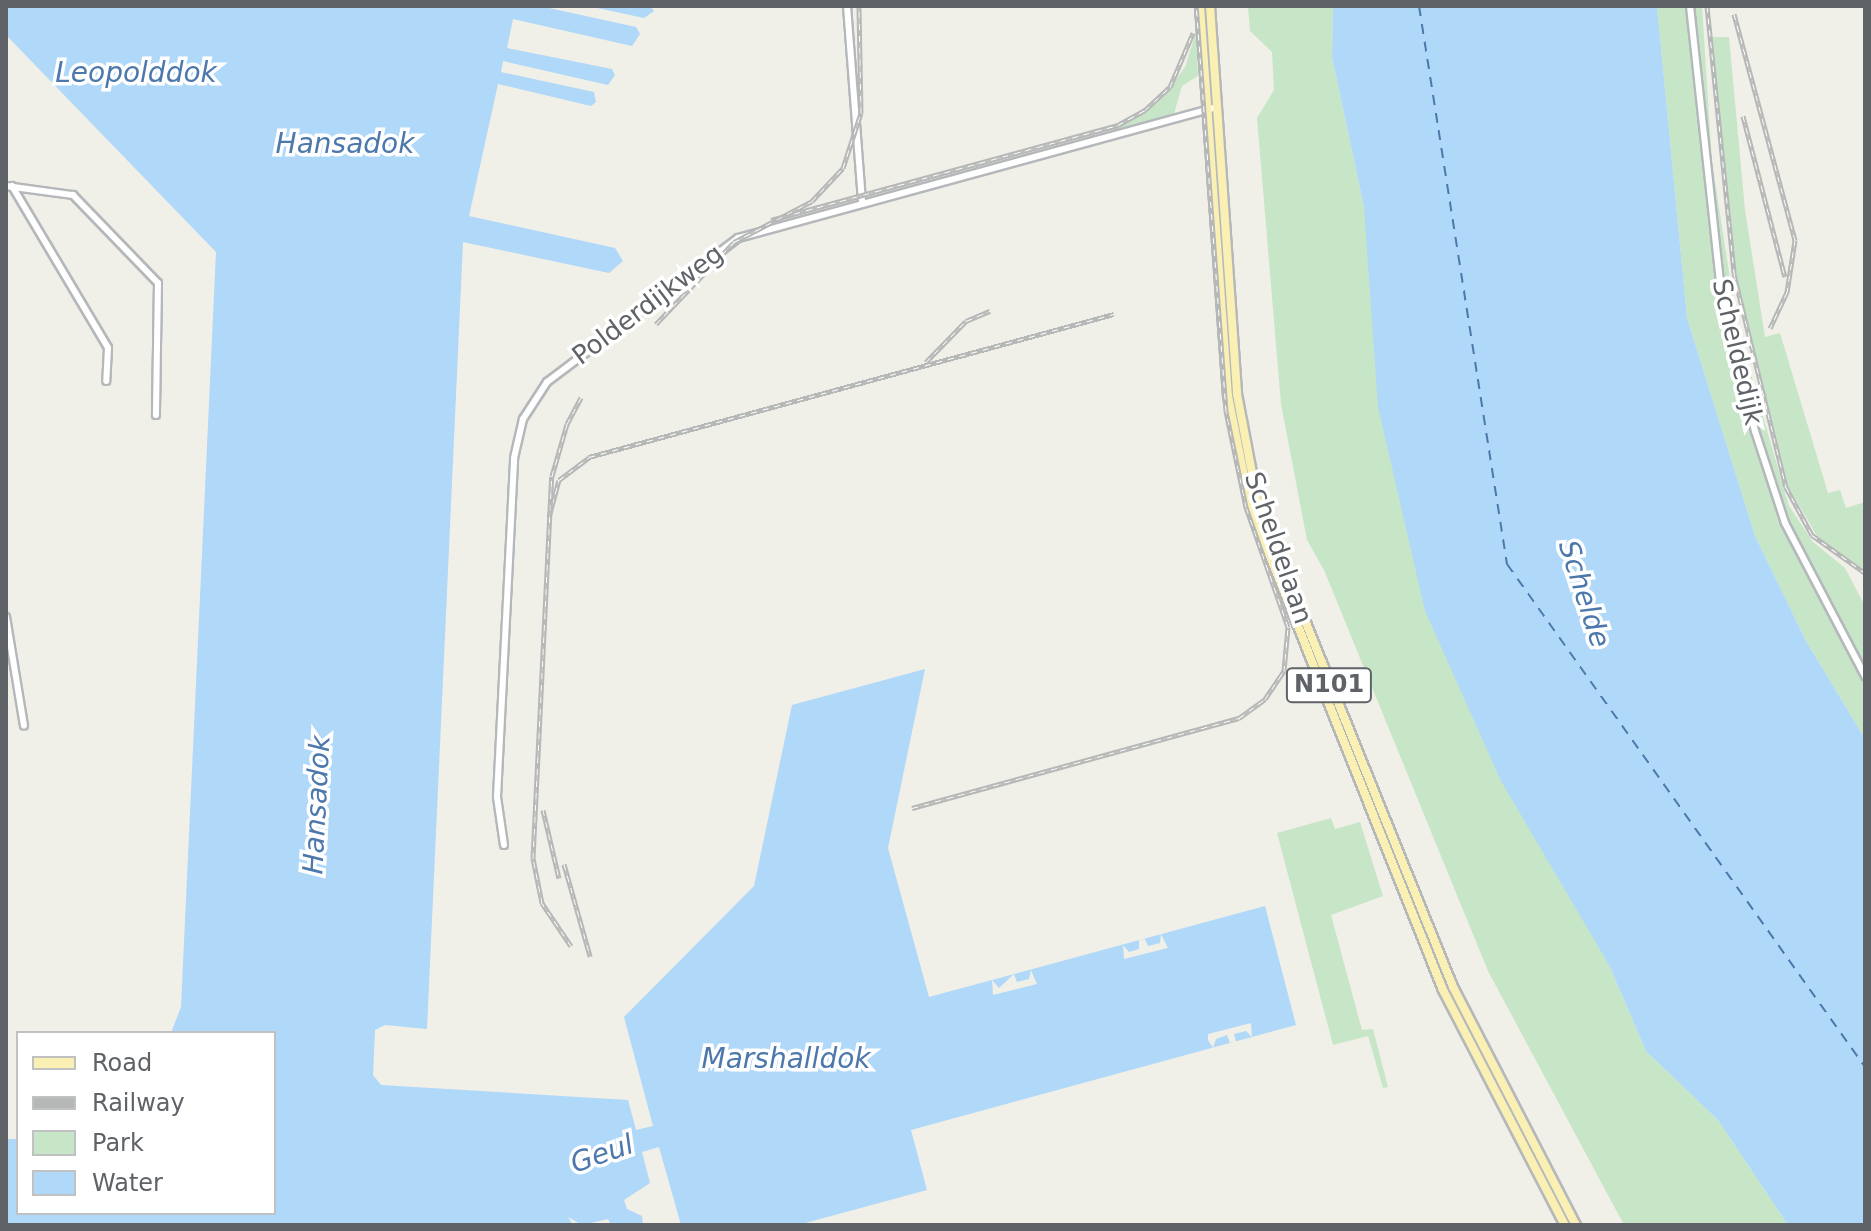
<!DOCTYPE html>
<style>
body{margin:0}
#map{position:relative;width:1871px;height:1231px;overflow:hidden;background:#f0efe8;font-family:"DejaVu Sans",sans-serif}
div>[style]{position:absolute}
[style*='--x']{left:calc(var(--x)*1px);top:calc(var(--y)*1px);width:calc(var(--w)*1px);rotate:calc(var(--a)*1deg)}
.green>*{inset:0;background:#c7e6c8}
.water>*{inset:0;background:#afd8f9}
.pier>*{inset:0;background:#f0efe8}
.ferry>*{height:2px;margin-top:-1px;transform-origin:0;background:repeating-linear-gradient(90deg,#4c78ac 0 10px,transparent 0 18px)}
.roads{filter:drop-shadow(2px 0 #b5b8bb) drop-shadow(-2px 0 #b5b8bb) drop-shadow(0 2px #b5b8bb) drop-shadow(0 -2px #b5b8bb)}
.minor>*{height:6px;margin:-3px;padding:0 3px;transform-origin:3px;border-radius:3px;background:#fff}
.major>*{height:8px;margin:-4px;padding:0 4px;transform-origin:4px;border-radius:4px;background:#faf0b4}
.rail>*{height:5px;margin-top:-2.5px;transform-origin:0;background:repeating-linear-gradient(90deg,#fff 0 6px,#b6b7b7 0 12px);box-sizing:border-box;border-block:2px solid #b6b7b7}
span{translate:-50% -50%;white-space:nowrap;text-align:center;line-height:1.15;-webkit-text-stroke:7px #fff;paint-order:stroke}
.shield-label span{padding:2px 6px;background:#fff;border:2px solid;border-radius:6px;-webkit-text-stroke-width:0}
.shield-label{font-size:24px;color:#5f6367;font-weight:700}
.street-label{font-size:26px;color:#5f6367}
.water-label{font-size:28px;color:#4c78ac;font-style:italic}
.frame{position:absolute;inset:0;border:8px solid #5f6367;pointer-events:none}
.legend{position:absolute;left:16px;top:1031px;width:260px;height:184px;box-sizing:border-box;background:#fff;border:2px solid #bfc1c2;margin:0;padding:10px 14px;list-style:none;font-size:24px;color:#5f6367}
.legend li{display:flex;align-items:center;gap:16px;height:40px}
.legend b{width:40px;border:2px solid #bfc1c2}
</style>
<div id="map">
<div class="green">
<i style="clip-path:polygon(1248px 6px,1333px 6px,1332px 57px,1364px 207px,1609px 965px,1646px 1051px,1718px 1120px,1788px 1225px,1624px 1225px,1488px 971px,1324px 570px,1307px 540px,1281px 404px,1257px 118px,1274px 90px,1272px 52px,1250px 31px)"></i>
<i style="clip-path:polygon(1657px 6px,1702px 6px,1712px 162px,1738px 330px,1789px 506px,1813px 542px,1845px 568px,1865px 606px,1865px 739px,1806px 641px,1755px 536px,1687px 318px)"></i>
<i style="clip-path:polygon(1196px 32px,1198px 76px,1182px 86px,1174px 114px,1103px 133px,1140px 116px,1163px 97px,1185px 67px)"></i>
<i style="clip-path:polygon(1709px 37px,1729px 37px,1745px 210px,1765px 337px,1780px 333px,1828px 493px,1840px 490px,1846px 508px,1865px 502px,1865px 570px,1818px 538px,1788px 486px,1736px 275px)"></i>
<i style="clip-path:polygon(1331px 818px,1335px 829px,1360px 822px,1383px 896px,1331px 915px,1362px 1030px,1373px 1029px,1388px 1087px,1383px 1088px,1368px 1036px,1333px 1045px,1277px 833px)"></i>
</div>
<div class="water">
<i style="clip-path:polygon(6px 6px,540px 6px,636px 27px,640px 34px,632px 46px,513px 19px,507px 48px,612px 69px,615px 75px,608px 85px,503px 61px,501px 72px,594px 92px,596px 102px,591px 106px,498px 84px,469px 216px,615px 248px,623px 261px,609px 273px,463px 242px,427px 1029px,385px 1025px,375px 1030px,373px 1075px,381px 1085px,628px 1100px,636px 1130px,653px 1126px,624px 1017px,754px 886px,792px 705px,925px 669px,888px 848px,929px 997px,1265px 906px,1296px 1025px,911px 1130px,927px 1190px,798px 1225px,681px 1225px,659px 1147px,642px 1152px,650px 1183px,624px 1200px,627px 1209px,642px 1216px,643px 1225px,611px 1225px,608px 1219px,582px 1225px,568px 1217px,573px 1225px,6px 1225px,6px 1139px,18px 1139px,18px 1213px,274px 1213px,274px 1033px,171px 1033px,181px 1007px,216px 252px,6px 35px)"></i>
<i style="clip-path:polygon(588px 6px,650px 6px,654px 11px,644px 18px)"></i>
<i style="clip-path:polygon(1333px 6px,1657px 6px,1687px 318px,1755px 536px,1806px 641px,1865px 739px,1865px 1225px,1788px 1225px,1718px 1120px,1646px 1051px,1609px 965px,1501px 781px,1425px 611px,1378px 407px,1364px 207px,1332px 57px)"></i>
</div>
<div class="pier">
<i style="clip-path:polygon(1161px 934px,1168px 948px,1124px 959px,1123px 945px,1129px 952px,1139px 949px,1139px 940px,1145px 939px,1148px 946px,1160px 943px)"></i>
<i style="clip-path:polygon(1031px 970px,1037px 984px,993px 995px,992px 980px,999px 988px,1014px 974px,1017px 982px,1029px 979px)"></i>
<i style="clip-path:polygon(1251px 1023px,1252px 1037px,1246px 1031px,1234px 1034px,1236px 1042px,1230px 1043px,1227px 1035px,1216px 1039px,1213px 1048px,1208px 1040px,1208px 1034px)"></i>
</div>
<div class="ferry">
<i style="--x:1419;--y:6;--w:565;--a:81.04"></i>
<i style="--x:1507;--y:564;--w:617;--a:54.56"></i>
</div>
<div class="roads">
<div class="minor">
<i style="--x:847;--y:6;--w:198;--a:85.6"></i>
<i style="--x:1690;--y:6;--w:277;--a:83.8"></i>
<i style="--x:1720;--y:281;--w:154;--a:76.9"></i>
<i style="--x:1755;--y:431;--w:97;--a:71.9"></i>
<i style="--x:1785;--y:523;--w:173;--a:62.4"></i>
<i style="--x:6;--y:186;--w:68;--a:7.7"></i>
<i style="--x:73;--y:195;--w:122;--a:46"></i>
<i style="--x:158;--y:283;--w:132;--a:90.9"></i>
<i style="--x:12;--y:186;--w:188;--a:59.3"></i>
<i style="--x:108;--y:348;--w:33;--a:93"></i>
<i style="--x:6;--y:617;--w:110;--a:80.6"></i>
<i style="--x:504;--y:845;--w:49;--a:-98.3"></i>
<i style="--x:497;--y:797;--w:339;--a:-87.1"></i>
<i style="--x:514;--y:458;--w:40;--a:-77"></i>
<i style="--x:523;--y:419;--w:44;--a:-57"></i>
<i style="--x:547;--y:382;--w:239;--a:-37"></i>
<i style="--x:738;--y:238;--w:496;--a:-15.3"></i>
</div>
<div class="major">
<i style="--x:1200;--y:6;--w:391;--a:85.9"></i>
<i style="--x:1228;--y:396;--w:112;--a:78.7"></i>
<i style="--x:1250;--y:506;--w:521;--a:68.26"></i>
<i style="--x:1443;--y:990;--w:265;--a:62.6"></i>
<i style="--x:1210;--y:6;--w:389;--a:86"></i>
<i style="--x:1237;--y:394;--w:112;--a:79.2"></i>
<i style="--x:1258;--y:504;--w:521;--a:68.01"></i>
<i style="--x:1453;--y:987;--w:268;--a:62.7"></i>
</div>
</div>
<div class="rail">
<i style="--x:1707;--y:6;--w:269;--a:84.2"></i>
<i style="--x:1734;--y:274;--w:219;--a:76.3"></i>
<i style="--x:1786;--y:487;--w:55;--a:61.6"></i>
<i style="--x:1812;--y:535;--w:65;--a:35.6"></i>
<i style="--x:1734;--y:14;--w:234;--a:74.9"></i>
<i style="--x:1795;--y:240;--w:53;--a:98.7"></i>
<i style="--x:1787;--y:292;--w:40;--a:115"></i>
<i style="--x:1743;--y:116;--w:166;--a:75.4"></i>
<i style="--x:771;--y:220;--w:360;--a:-15.3"></i>
<i style="--x:1118;--y:125;--w:31;--a:-29"></i>
<i style="--x:1145;--y:110;--w:34;--a:-43"></i>
<i style="--x:1170;--y:87;--w:59;--a:-66.9"></i>
<i style="--x:656;--y:324;--w:113;--a:-46.4"></i>
<i style="--x:734;--y:242;--w:88;--a:-27.7"></i>
<i style="--x:812;--y:201;--w:45;--a:-46.8"></i>
<i style="--x:843;--y:168;--w:58;--a:-71.9"></i>
<i style="--x:861;--y:113;--w:107;--a:-91.1"></i>
<i style="--x:926;--y:362;--w:57;--a:-45.7"></i>
<i style="--x:966;--y:321;--w:26;--a:-23"></i>
<i style="--x:549;--y:517;--w:38;--a:-75"></i>
<i style="--x:559;--y:480;--w:38;--a:-37"></i>
<i style="--x:589;--y:457;--w:544;--a:-15.24"></i>
<i style="--x:912;--y:808;--w:339;--a:-15.4"></i>
<i style="--x:1239;--y:718;--w:32;--a:-36"></i>
<i style="--x:1265;--y:699;--w:34;--a:-56"></i>
<i style="--x:1284;--y:671;--w:44;--a:-84.8"></i>
<i style="--x:1288;--y:627;--w:127;--a:-109.3"></i>
<i style="--x:1246;--y:507;--w:98;--a:-101.8"></i>
<i style="--x:1226;--y:411;--w:406;--a:-94.2"></i>
<i style="--x:543;--y:810;--w:70;--a:76.8"></i>
<i style="--x:564;--y:864;--w:96;--a:74.2"></i>
<i style="--x:571;--y:946;--w:52;--a:-124"></i>
<i style="--x:542;--y:903;--w:46;--a:-101.3"></i>
<i style="--x:533;--y:858;--w:382;--a:-87.2"></i>
<i style="--x:552;--y:476;--w:54;--a:-73.9"></i>
<i style="--x:567;--y:424;--w:30;--a:-62"></i>
</div>
<div class="shield-label">
<span style="left:1329px;top:685px">N101</span>
</div>
<div class="street-label">
<span style="left:648px;top:305px;rotate:-37deg">Polderdijkweg</span>
<span style="left:1737px;top:352px;rotate:77deg">Scheldedijk</span>
<span style="left:1278px;top:548px;rotate:71deg">Scheldelaan</span>
</div>
<div class="water-label">
<span style="left:136px;top:73px">Leopolddok</span>
<span style="left:345px;top:144px">Hansadok</span>
<span style="left:1584px;top:594px;rotate:72deg">Schelde</span>
<span style="left:317px;top:805px;rotate:-87deg">Hansadok</span>
<span style="left:786px;top:1059px">Marshalldok</span>
<span style="left:602px;top:1154px;rotate:-19deg">Geul</span>
</div>
<div class="frame"></div>
<ul class="legend">
<li><b style="height:10px;background:#faf0b4"></b>Road</li>
<li><b style="height:10px;background:#b6b7b7"></b>Railway</li>
<li><b style="height:22px;background:#c7e6c8"></b>Park</li>
<li><b style="height:22px;background:#afd8f9"></b>Water</li>
</ul>
</div>
